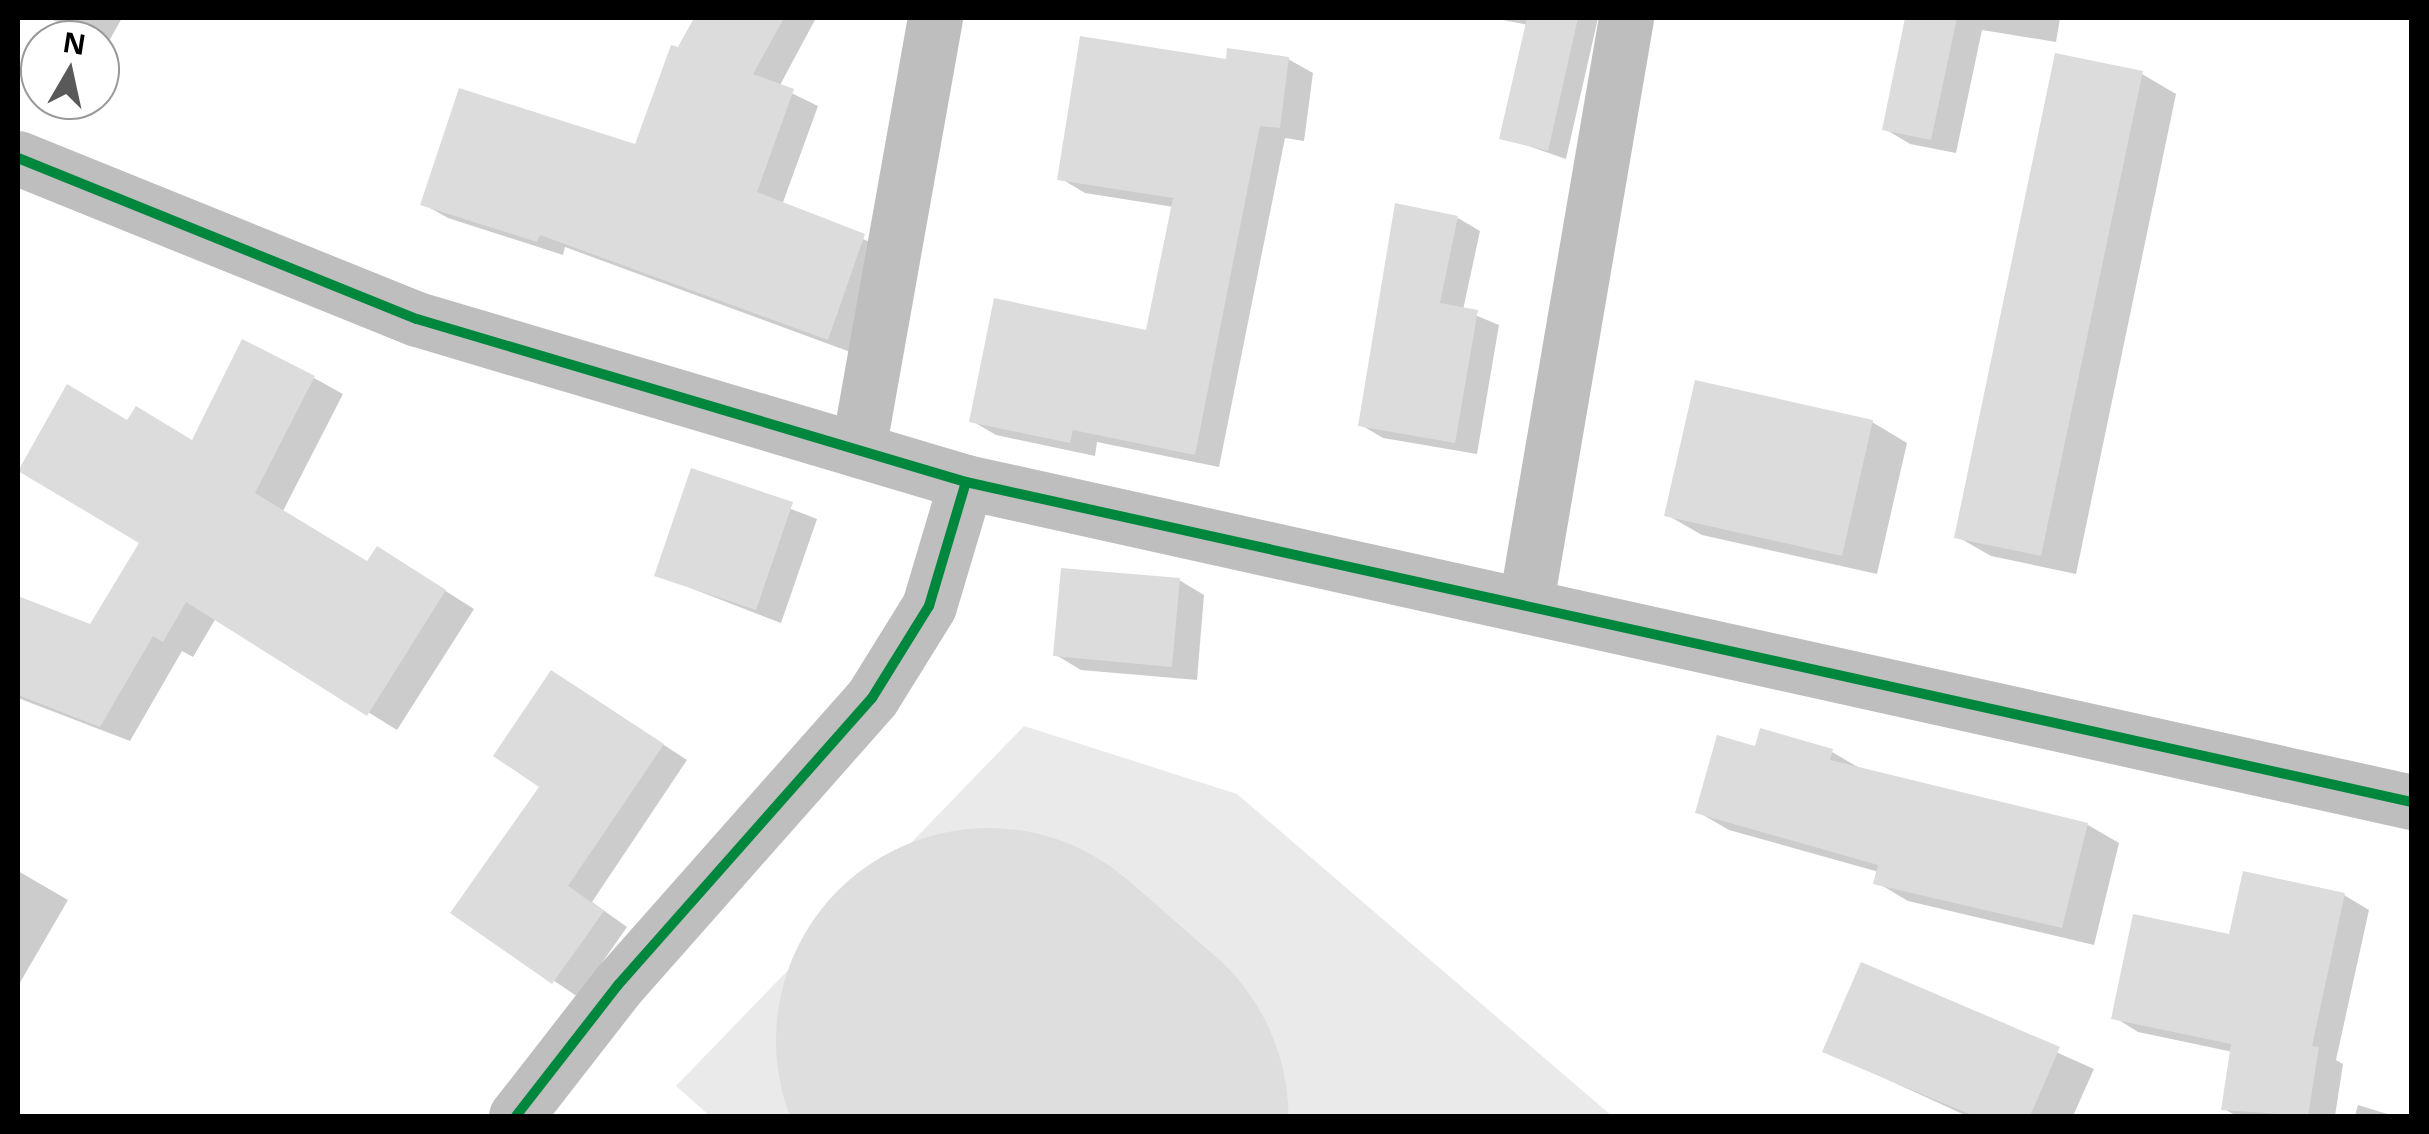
<!DOCTYPE html>
<style>
body{margin:0}
#map{position:relative;width:2429px;height:1134px;overflow:hidden;background:#fff;font-family:"Noto Sans",sans-serif}
div>[style]{position:absolute}
[style*='--x']{left:calc(var(--x)*1px);top:calc(var(--y)*1px);width:calc(var(--w)*1px);rotate:calc(var(--a)*1deg)}
.green>*{inset:0;background:#eaeaea}
.shadow>*{inset:0;background:#0003}
.runway>*{height:425px;margin:-212.5px;padding:0 212.5px;transform-origin:212.5px;border-radius:212.5px;background:#dedede}
.building>*{inset:0;background:#dcdcdc}
.minor>*{height:55px;margin:-27.5px;padding:0 27.5px;transform-origin:27.5px;border-radius:27.5px;background:#bebebe}
.cycleway>*{height:10px;margin:-5px;padding:0 5px;transform-origin:5px;border-radius:5px;background:#00873e}
span{translate:-50% -50%;white-space:nowrap;text-align:center;line-height:1.15;-webkit-text-stroke:8px #fff;paint-order:stroke}
.frame{position:absolute;inset:0;border:20px solid #000;pointer-events:none}
.north{position:absolute;left:20px;top:20px;width:100px;height:100px;box-sizing:border-box;background:#fff;border:2px solid #999;border-radius:50%;rotate:9deg;font-size:28px;font-weight:700;line-height:40px;text-align:center;color:#000}
.north::after{content:'';display:block;margin:auto;width:35px;height:45px;background:#595959;clip-path:polygon(50% 0,100% 100%,50% 72%,0 100%)}
</style>
<div id="map">
<div class="green">
<i style="clip-path:polygon(1024px 726px,1237px 794px,1612px 1116px,710px 1116px,676px 1086px)"></i>
</div>
<div class="shadow">
<i style="clip-path:polygon(48px 18px,122px 18px,104px 50px,100px 40px)"></i>
<i style="clip-path:polygon(697px 18px,816px 18px,779px 87px,818px 106px,782px 205px,889px 250px,853px 353px,565px 247px,563px 255px,448px 218px,423px 204px,636px 148px)"></i>
<i style="clip-path:polygon(1492px 18px,1598px 18px,1566px 159px,1502px 137px,1528px 25px)"></i>
<i style="clip-path:polygon(1908px 18px,2060px 18px,2056px 42px,1982px 30px,1956px 153px,1910px 144px,1885px 129px)"></i>
<i style="clip-path:polygon(1288px 59px,1313px 73px,1304px 141px,1285px 138px,1219px 467px,1097px 442px,1095px 456px,996px 435px,972px 421px,1148px 333px,1174px 207px,1085px 193px,1060px 178px,1228px 62px)"></i>
<i style="clip-path:polygon(2142px 74px,2176px 94px,2076px 574px,1991px 556px,1956px 536px)"></i>
<i style="clip-path:polygon(1458px 218px,1480px 231px,1463px 310px,1499px 325px,1477px 454px,1383px 438px,1361px 425px)"></i>
<i style="clip-path:polygon(314px 378px,343px 394px,283px 511px,368px 564px,406px 566px,474px 609px,397px 730px,216px 618px,193px 657px,182px 651px,130px 741px,18px 698px,18px 599px,92px 627px,142px 542px,128px 423px,193px 443px)"></i>
<i style="clip-path:polygon(1872px 422px,1907px 443px,1877px 574px,1702px 535px,1667px 515px)"></i>
<i style="clip-path:polygon(693px 471px,817px 519px,781px 623px,657px 575px)"></i>
<i style="clip-path:polygon(1179px 580px,1204px 595px,1197px 680px,1081px 670px,1056px 655px)"></i>
<i style="clip-path:polygon(576px 688px,687px 760px,592px 902px,627px 927px,578px 997px,454px 913px,543px 786px)"></i>
<i style="clip-path:polygon(1756px 749px,1832px 752px,1863px 770px,2088px 825px,2119px 843px,2094px 945px,1908px 901px,1876px 882px,1879px 872px,1729px 830px,1698px 812px)"></i>
<i style="clip-path:polygon(18px 871px,68px 900px,18px 986px)"></i>
<i style="clip-path:polygon(2344px 895px,2369px 910px,2336px 1060px,2343px 1064px,2335px 1116px,2237px 1116px,2224px 1109px,2233px 1052px,2138px 1032px,2114px 1017px,2231px 937px)"></i>
<i style="clip-path:polygon(1862px 965px,2094px 1069px,2073px 1116px,1967px 1116px,1825px 1051px)"></i>
<i style="clip-path:polygon(2358px 1105px,2394px 1116px,2355px 1116px)"></i>
</div>
<div class="runway">
<i style="--x:988;--y:1040;--w:116;--a:41.1"></i>
</div>
<div class="building">
<i style="clip-path:polygon(694px 18px,784px 18px,753px 74px,794px 89px,757px 192px,865px 234px,828px 340px,540px 235px,537px 242px,420px 205px,459px 88px,635px 144px,671px 45px,678px 47px)"></i>
<i style="clip-path:polygon(1527px 18px,1578px 18px,1548px 151px,1499px 139px)"></i>
<i style="clip-path:polygon(1905px 18px,1957px 18px,1931px 140px,1882px 130px)"></i>
<i style="clip-path:polygon(1080px 36px,1226px 59px,1227px 48px,1289px 57px,1280px 128px,1260px 126px,1195px 455px,1073px 430px,1070px 443px,969px 422px,994px 298px,1146px 330px,1173px 198px,1057px 180px)"></i>
<i style="clip-path:polygon(2055px 53px,2143px 71px,2041px 556px,1954px 538px)"></i>
<i style="clip-path:polygon(1395px 203px,1458px 216px,1440px 303px,1478px 310px,1455px 443px,1358px 426px)"></i>
<i style="clip-path:polygon(242px 339px,315px 376px,255px 493px,367px 561px,377px 546px,446px 590px,367px 716px,186px 602px,163px 642px,153px 636px,100px 727px,18px 695px,18px 596px,90px 624px,139px 543px,18px 471px,67px 384px,127px 420px,136px 406px,192px 440px)"></i>
<i style="clip-path:polygon(1695px 380px,1873px 420px,1842px 556px,1664px 516px)"></i>
<i style="clip-path:polygon(691px 468px,793px 502px,756px 610px,654px 576px)"></i>
<i style="clip-path:polygon(1061px 568px,1180px 578px,1172px 667px,1053px 656px)"></i>
<i style="clip-path:polygon(551px 670px,664px 744px,568px 886px,604px 911px,552px 984px,450px 913px,539px 787px,493px 756px)"></i>
<i style="clip-path:polygon(1760px 728px,1833px 749px,1830px 760px,2088px 823px,2062px 928px,1873px 884px,1878px 865px,1695px 813px,1717px 735px,1755px 746px)"></i>
<i style="clip-path:polygon(2243px 871px,2345px 893px,2312px 1046px,2319px 1047px,2308px 1116px,2221px 1110px,2231px 1044px,2111px 1019px,2133px 914px,2229px 934px)"></i>
<i style="clip-path:polygon(1861px 962px,2060px 1047px,2030px 1116px,1974px 1116px,1822px 1052px)"></i>
</div>
<div class="minor">
<i style="--x:18;--y:158;--w:430;--a:22"></i>
<i style="--x:417;--y:319;--w:573;--a:16.54"></i>
<i style="--x:966;--y:482;--w:1481;--a:12.48"></i>
<i style="--x:858;--y:450;--w:439;--a:-79.9"></i>
<i style="--x:1526;--y:602;--w:592;--a:-80.28"></i>
<i style="--x:516;--y:1116;--w:166;--a:-52.1"></i>
<i style="--x:618;--y:985;--w:383;--a:-48.5"></i>
<i style="--x:872;--y:698;--w:108;--a:-58.2"></i>
<i style="--x:929;--y:606;--w:129;--a:-73.4"></i>
</div>
<div class="cycleway">
<i style="--x:18;--y:158;--w:430;--a:22"></i>
<i style="--x:417;--y:319;--w:573;--a:16.54"></i>
<i style="--x:966;--y:482;--w:1481;--a:12.48"></i>
<i style="--x:516;--y:1116;--w:166;--a:-52.1"></i>
<i style="--x:618;--y:985;--w:383;--a:-48.5"></i>
<i style="--x:872;--y:698;--w:108;--a:-58.2"></i>
<i style="--x:929;--y:606;--w:129;--a:-73.4"></i>
</div>
<div class="frame"></div>
<div class="north">N</div>
</div>
